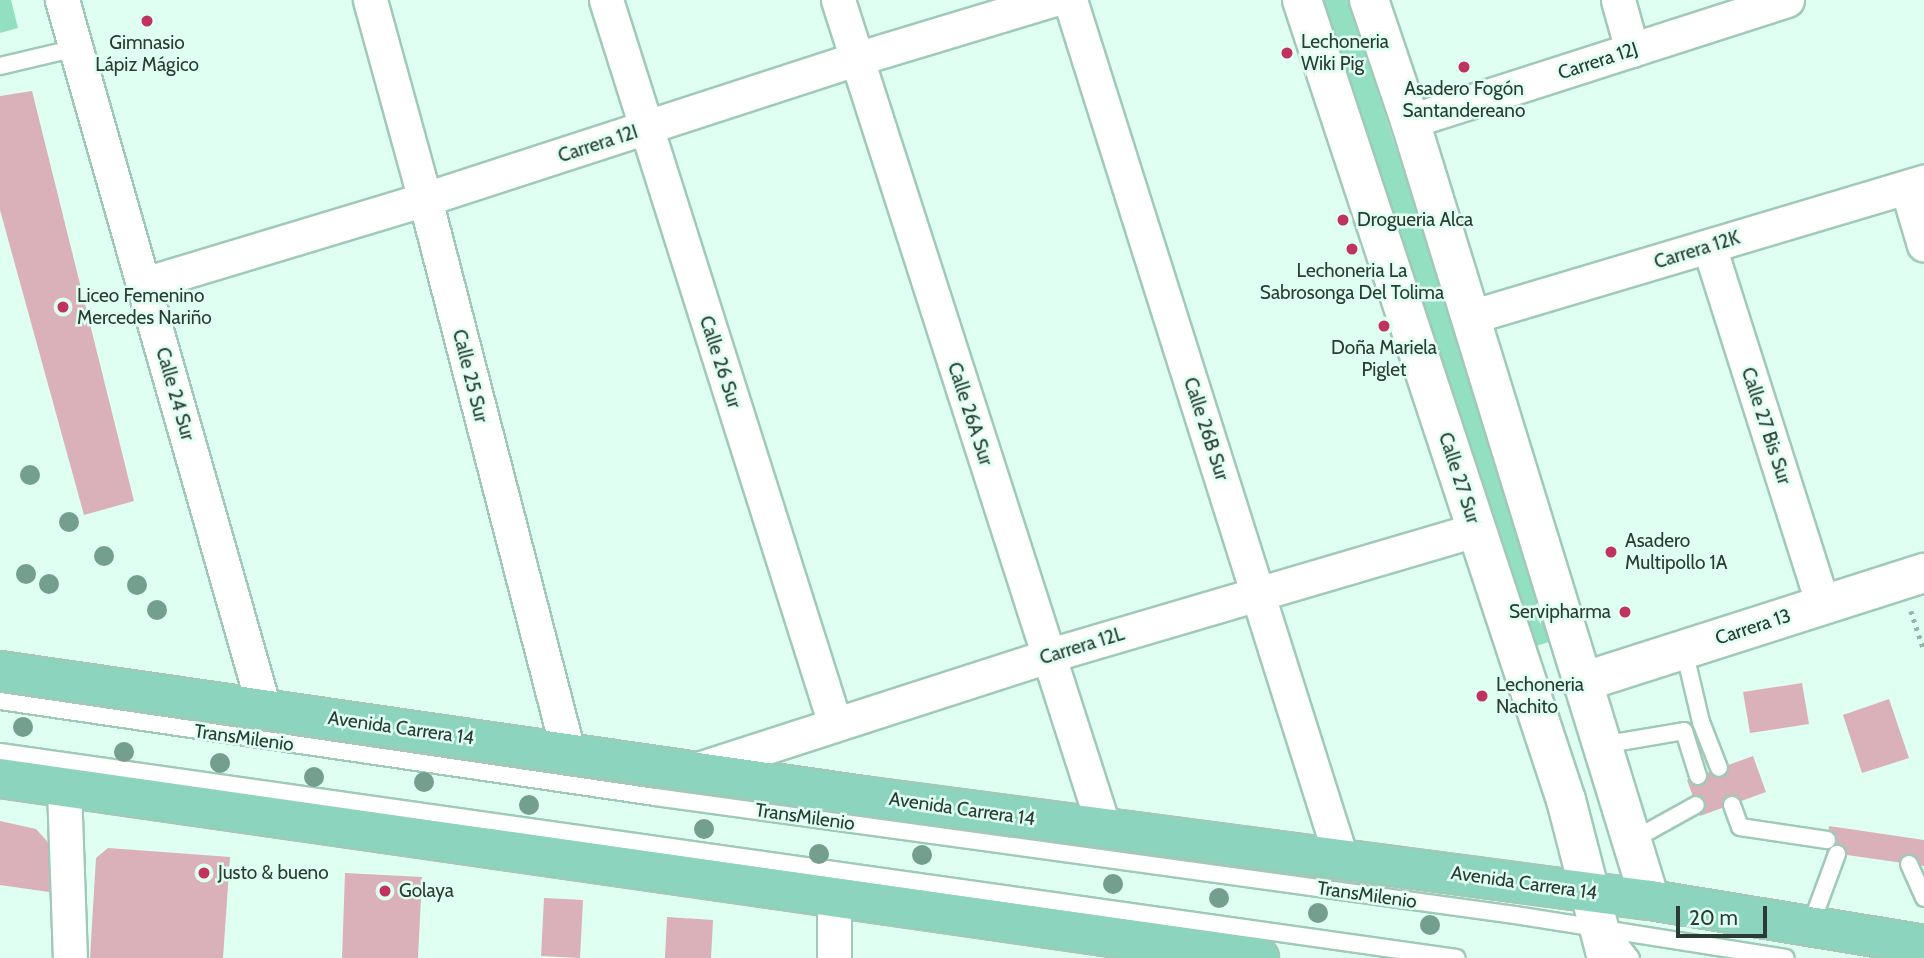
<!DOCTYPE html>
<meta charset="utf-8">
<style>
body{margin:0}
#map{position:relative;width:1924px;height:958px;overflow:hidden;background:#defff1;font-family:Cabin,sans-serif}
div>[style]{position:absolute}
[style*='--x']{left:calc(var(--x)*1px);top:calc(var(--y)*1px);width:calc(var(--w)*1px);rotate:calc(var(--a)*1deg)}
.green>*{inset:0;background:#92dfc1}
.building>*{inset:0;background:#dab1b8}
.path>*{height:4.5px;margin-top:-2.25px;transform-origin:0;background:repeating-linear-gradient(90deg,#98b3a8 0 3.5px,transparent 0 8.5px)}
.roads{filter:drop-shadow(2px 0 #a0c9b8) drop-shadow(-2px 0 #a0c9b8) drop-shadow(0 2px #a0c9b8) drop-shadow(0 -2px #a0c9b8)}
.service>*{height:16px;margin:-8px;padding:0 8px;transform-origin:8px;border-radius:8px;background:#fff}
.minor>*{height:33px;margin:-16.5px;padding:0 16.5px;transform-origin:16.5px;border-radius:16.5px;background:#fff}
.tertiary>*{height:38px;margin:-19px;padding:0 19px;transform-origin:19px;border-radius:19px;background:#fff}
.secondary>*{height:38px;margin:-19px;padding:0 19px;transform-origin:19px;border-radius:19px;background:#fff}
.primary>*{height:38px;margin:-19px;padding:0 19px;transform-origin:19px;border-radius:19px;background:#8dd4be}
.trees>*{width:20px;height:20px;margin:-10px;border-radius:50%;background:#749e8e}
.dots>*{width:19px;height:19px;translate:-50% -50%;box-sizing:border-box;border:4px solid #defff1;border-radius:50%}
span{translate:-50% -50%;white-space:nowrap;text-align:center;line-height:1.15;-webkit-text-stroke:5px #defff1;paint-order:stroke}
.poi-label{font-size:19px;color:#2a3b34}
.left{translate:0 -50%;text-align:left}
.right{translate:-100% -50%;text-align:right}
.street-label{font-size:19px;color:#2a3b34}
.scale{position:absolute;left:1676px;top:906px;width:91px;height:32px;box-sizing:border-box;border:4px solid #2a3b34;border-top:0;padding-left:9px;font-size:21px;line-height:24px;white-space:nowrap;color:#2a3b34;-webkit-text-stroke:5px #defff1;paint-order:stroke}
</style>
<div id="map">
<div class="green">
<i style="clip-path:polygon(0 0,11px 0,18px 28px,0 33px)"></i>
<i style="clip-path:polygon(1316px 0,1348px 0,1555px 640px,1527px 649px)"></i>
</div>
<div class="building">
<i style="clip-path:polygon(32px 91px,134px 501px,84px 515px,0 210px,0 96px)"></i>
<i style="clip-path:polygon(1802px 683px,1809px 724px,1750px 733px,1743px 692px)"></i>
<i style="clip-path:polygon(1889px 699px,1909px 758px,1862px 773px,1843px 715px)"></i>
<i style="clip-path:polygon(1753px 756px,1766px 792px,1700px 816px,1687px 780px)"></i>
<i style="clip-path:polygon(0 821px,36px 829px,47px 841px,52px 855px,49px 892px,0 885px)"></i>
<i style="clip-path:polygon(1829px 826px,1924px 840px,1924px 866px,1826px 852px)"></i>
<i style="clip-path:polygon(108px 848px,230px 857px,223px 958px,90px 958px,96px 858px)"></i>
<i style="clip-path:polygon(345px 873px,422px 877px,418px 958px,342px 958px)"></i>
<i style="clip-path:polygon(544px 898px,583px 900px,580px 958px,541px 956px)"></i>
<i style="clip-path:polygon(667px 917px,713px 920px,711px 958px,665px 958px)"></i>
</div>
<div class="path">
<i style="--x:1911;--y:611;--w:41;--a:71.6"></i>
</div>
<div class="roads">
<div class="service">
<i style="--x:0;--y:66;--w:78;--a:-13.3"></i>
<i style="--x:1684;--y:650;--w:74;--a:76.7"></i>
<i style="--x:1701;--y:722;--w:49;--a:68.6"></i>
<i style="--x:0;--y:701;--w:662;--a:8.34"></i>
<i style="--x:655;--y:797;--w:868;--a:7.81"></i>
<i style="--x:1515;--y:915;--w:274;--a:9"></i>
<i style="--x:1602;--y:745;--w:83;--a:-9.7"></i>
<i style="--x:1684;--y:731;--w:47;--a:72.7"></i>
<i style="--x:0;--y:752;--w:1471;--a:8.05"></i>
<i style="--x:1732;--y:805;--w:23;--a:70"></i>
<i style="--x:1740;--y:827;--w:88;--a:8.5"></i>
<i style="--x:1631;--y:841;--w:74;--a:-29"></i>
<i style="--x:1909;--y:864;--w:37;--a:66"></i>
<i style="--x:1810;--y:927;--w:78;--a:-69.7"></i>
<i style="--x:1613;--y:935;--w:29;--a:52"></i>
</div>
<div class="minor">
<i style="--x:62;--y:0;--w:736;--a:74.08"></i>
<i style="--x:370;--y:0;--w:206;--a:74.6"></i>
<i style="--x:425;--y:199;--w:571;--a:75.5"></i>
<i style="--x:606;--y:0;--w:759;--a:72.45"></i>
<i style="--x:838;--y:0;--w:870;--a:72.19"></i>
<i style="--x:1070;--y:0;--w:900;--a:72.47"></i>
<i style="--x:1618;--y:0;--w:52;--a:74.4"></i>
<i style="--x:1410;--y:121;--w:396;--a:-17.8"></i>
<i style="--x:1907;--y:188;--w:59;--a:73.4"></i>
<i style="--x:1709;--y:246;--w:377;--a:72.4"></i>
<i style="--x:144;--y:284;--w:294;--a:-16.8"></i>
<i style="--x:425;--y:199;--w:453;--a:-18"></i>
<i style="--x:856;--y:59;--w:204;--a:-16.8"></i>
<i style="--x:1470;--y:317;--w:474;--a:-16.6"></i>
<i style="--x:692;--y:771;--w:373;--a:-17.9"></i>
<i style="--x:1047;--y:656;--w:447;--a:-16.4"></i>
<i style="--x:64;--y:788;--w:170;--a:88"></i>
<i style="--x:834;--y:958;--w:61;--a:-90"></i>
</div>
<div class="tertiary">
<i style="--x:1582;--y:682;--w:359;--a:-17.7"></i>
</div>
<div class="secondary">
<i style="--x:1302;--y:0;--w:842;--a:71.74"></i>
<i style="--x:1566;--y:800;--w:163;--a:75.5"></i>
<i style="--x:1369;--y:0;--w:128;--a:71.3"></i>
<i style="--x:1410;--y:121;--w:815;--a:72.88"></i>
</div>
<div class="primary">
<i style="--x:0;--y:671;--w:872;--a:8.24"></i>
<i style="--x:863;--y:796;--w:794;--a:7.53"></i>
<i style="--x:1650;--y:900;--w:278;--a:9.3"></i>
<i style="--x:0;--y:778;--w:1272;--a:8.14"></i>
</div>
</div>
<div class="trees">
<i style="left:30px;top:475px"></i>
<i style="left:69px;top:522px"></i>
<i style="left:104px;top:556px"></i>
<i style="left:26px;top:574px"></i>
<i style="left:49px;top:584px"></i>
<i style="left:137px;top:585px"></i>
<i style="left:157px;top:610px"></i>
<i style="left:23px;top:727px"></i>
<i style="left:124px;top:752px"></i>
<i style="left:220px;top:763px"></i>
<i style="left:314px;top:777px"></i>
<i style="left:424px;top:782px"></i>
<i style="left:529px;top:805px"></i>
<i style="left:704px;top:829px"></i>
<i style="left:819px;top:854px"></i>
<i style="left:922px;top:855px"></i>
<i style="left:1113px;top:884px"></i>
<i style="left:1219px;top:898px"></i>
<i style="left:1318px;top:913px"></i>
<i style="left:1430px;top:925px"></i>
</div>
<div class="dots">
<i style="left:147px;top:21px;background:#c0325f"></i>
<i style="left:1287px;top:53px;background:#c0325f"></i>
<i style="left:1464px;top:67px;background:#c0325f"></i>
<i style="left:1343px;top:220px;background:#c0325f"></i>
<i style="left:1352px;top:249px;background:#c0325f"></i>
<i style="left:63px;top:307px;background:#c0325f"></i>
<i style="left:1384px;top:326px;background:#c0325f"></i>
<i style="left:1611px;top:552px;background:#c0325f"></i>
<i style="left:1625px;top:612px;background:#c0325f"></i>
<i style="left:1482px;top:696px;background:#c0325f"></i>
<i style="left:204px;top:873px;background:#c0325f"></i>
<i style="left:385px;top:891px;background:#c0325f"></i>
</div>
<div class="poi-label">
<span class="left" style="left:1301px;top:53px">Lechoneria<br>Wiki Pig</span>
<span style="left:147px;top:54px">Gimnasio<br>Lápiz Mágico</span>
<span style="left:1464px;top:100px">Asadero Fogón<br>Santandereano</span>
<span class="left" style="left:1357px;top:220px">Drogueria Alca</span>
<span style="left:1352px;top:282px">Lechoneria La<br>Sabrosonga Del Tolima</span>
<span class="left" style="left:77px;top:307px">Liceo Femenino<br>Mercedes Nariño</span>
<span style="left:1384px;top:359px">Doña Mariela<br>Piglet</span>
<span class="left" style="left:1625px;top:552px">Asadero<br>Multipollo 1A</span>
<span class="right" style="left:1611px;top:612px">Servipharma</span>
<span class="left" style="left:1496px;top:696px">Lechoneria<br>Nachito</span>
<span class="left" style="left:218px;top:873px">Justo &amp; bueno</span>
<span class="left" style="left:399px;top:891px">Golaya</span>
</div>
<div class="street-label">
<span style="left:1598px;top:61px;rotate:-18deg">Carrera 12J</span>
<span style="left:598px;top:144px;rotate:-18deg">Carrera 12I</span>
<span style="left:1697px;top:250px;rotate:-17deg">Carrera 12K</span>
<span style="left:720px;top:362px;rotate:72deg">Calle 26 Sur</span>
<span style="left:470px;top:376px;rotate:76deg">Calle 25 Sur</span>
<span style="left:175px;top:394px;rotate:74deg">Calle 24 Sur</span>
<span style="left:970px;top:414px;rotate:72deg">Calle 26A Sur</span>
<span style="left:1766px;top:426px;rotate:72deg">Calle 27 Bis Sur</span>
<span style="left:1206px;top:429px;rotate:72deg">Calle 26B Sur</span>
<span style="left:1459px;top:478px;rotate:72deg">Calle 27 Sur</span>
<span style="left:1753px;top:627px;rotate:-18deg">Carrera 13</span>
<span style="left:1082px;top:646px;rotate:-17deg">Carrera 12L</span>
<span style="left:401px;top:728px;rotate:8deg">Avenida Carrera 14</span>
<span style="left:244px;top:738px;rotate:8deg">TransMilenio</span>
<span style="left:962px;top:809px;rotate:8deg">Avenida Carrera 14</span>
<span style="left:805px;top:817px;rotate:8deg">TransMilenio</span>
<span style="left:1524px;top:883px;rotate:8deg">Avenida Carrera 14</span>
<span style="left:1367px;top:895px;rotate:8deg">TransMilenio</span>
</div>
<div class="scale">20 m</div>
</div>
